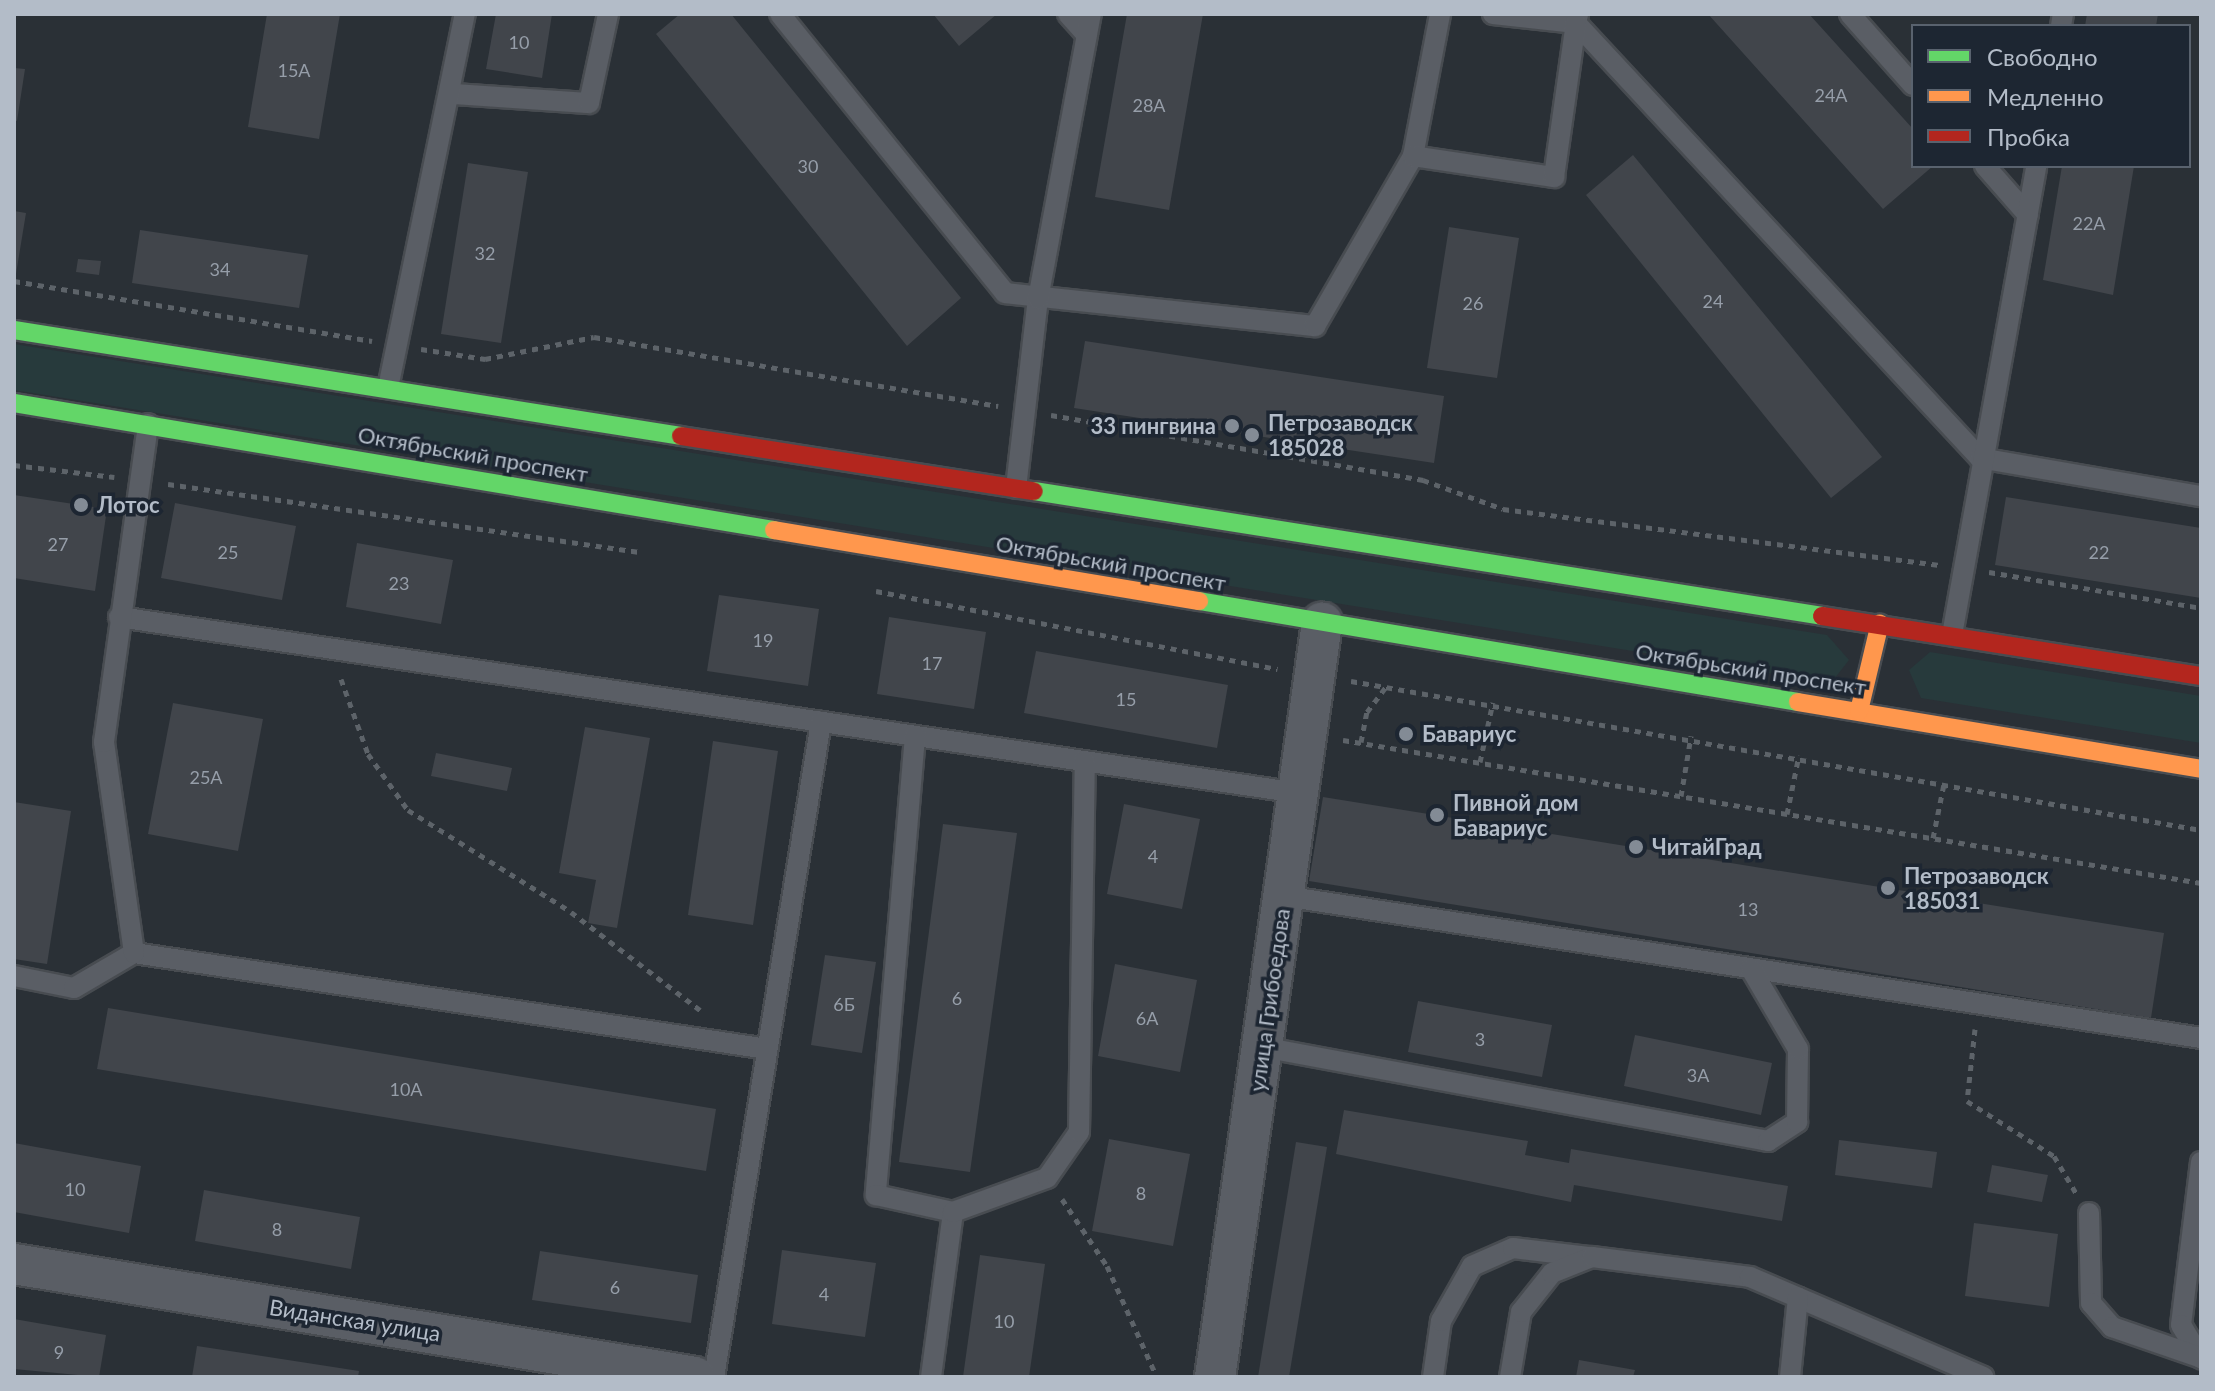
<!DOCTYPE html>
<meta charset="utf-8">
<style>
body{margin:0}
#map{position:relative;width:2215px;height:1391px;overflow:hidden;background:#2a3036;font-family:Lato,sans-serif}
div>[style]{position:absolute}
[style*='--x']{left:calc(var(--x)*1px);top:calc(var(--y)*1px);width:calc(var(--w)*1px);rotate:calc(var(--a)*1deg)}
.green>*{inset:0;background:#273a3c}
.building>*{inset:0;background:#41454b}
.path>*{height:5px;margin-top:-2.5px;transform-origin:0;background:repeating-linear-gradient(90deg,#5d6369 0 6px,transparent 0 12px)}
.roads{filter:drop-shadow(2px 0 #484c51) drop-shadow(-2px 0 #484c51) drop-shadow(0 2px #484c51) drop-shadow(0 -2px #484c51)}
.lane>*{height:20px;margin:-10px;padding:0 10px;transform-origin:10px;border-radius:10px;background:#5a5e65}
.street>*{height:40px;margin:-20px;padding:0 20px;transform-origin:20px;border-radius:20px;background:#5a5e65}
.fast>*{height:18px;margin:-9px;padding:0 9px;transform-origin:9px;border-radius:9px;background:#63d668}
.slow>*{height:18px;margin:-9px;padding:0 9px;transform-origin:9px;border-radius:9px;background:#ff974d}
.jam>*{height:18px;margin:-9px;padding:0 9px;transform-origin:9px;border-radius:9px;background:#b3261e}
.dots>*{width:22px;height:22px;translate:-50% -50%;box-sizing:border-box;border:4px solid #1d2632;border-radius:50%}
span{translate:-50% -50%;white-space:nowrap;text-align:center;line-height:1.15;-webkit-text-stroke:7px #1d2632;paint-order:stroke}
.number-label{font-size:18px;color:#969ea9}
.number-label span{-webkit-text-stroke-width:0}
.poi-label{font-size:22px;color:#b3bcc8;font-weight:700}
.left{translate:0 -50%;text-align:left}
.right{translate:-100% -50%;text-align:right}
.street-label{font-size:22px;color:#b3bcc8}
.frame{position:absolute;inset:0;border:16px solid #b3bcc8;pointer-events:none}
.legend{position:absolute;left:1911px;top:24px;width:280px;height:144px;box-sizing:border-box;background:#1d2632;border:2px solid #59626e;margin:0;padding:10px 14px;list-style:none;font-size:24px;color:#b3bcc8}
.legend li{display:flex;align-items:center;gap:16px;height:40px}
.legend b{width:40px;border:2px solid #59626e}
</style>
<div id="map">
<div class="green">
<i style="clip-path:polygon(14px 344px,1827px 635px,1849px 660px,1831px 683px,14px 390px)"></i>
<i style="clip-path:polygon(1930px 652px,2201px 696px,2201px 743px,1921px 698px,1909px 670px)"></i>
</div>
<div class="building">
<i style="clip-path:polygon(267px 14px,340px 14px,319px 139px,248px 127px)"></i>
<i style="clip-path:polygon(496px 14px,552px 14px,542px 78px,486px 69px)"></i>
<i style="clip-path:polygon(680px 14px,731px 14px,961px 298px,907px 346px,656px 34px)"></i>
<i style="clip-path:polygon(933px 14px,997px 14px,959px 46px)"></i>
<i style="clip-path:polygon(1127px 14px,1203px 14px,1169px 210px,1095px 197px)"></i>
<i style="clip-path:polygon(1708px 14px,1809px 14px,1913px 129px,1913px 166px,1933px 166px,1883px 209px)"></i>
<i style="clip-path:polygon(2087px 14px,2158px 14px,2156px 26px,2085px 26px)"></i>
<i style="clip-path:polygon(14px 68px,25px 69px,17px 121px,14px 120px)"></i>
<i style="clip-path:polygon(1633px 155px,1882px 457px,1831px 498px,1586px 195px)"></i>
<i style="clip-path:polygon(468px 163px,528px 172px,501px 343px,441px 334px)"></i>
<i style="clip-path:polygon(2062px 166px,2134px 166px,2113px 295px,2043px 280px)"></i>
<i style="clip-path:polygon(14px 211px,26px 213px,16px 274px,14px 274px)"></i>
<i style="clip-path:polygon(1449px 227px,1519px 238px,1497px 378px,1427px 368px)"></i>
<i style="clip-path:polygon(140px 230px,308px 255px,299px 308px,132px 283px)"></i>
<i style="clip-path:polygon(78px 259px,101px 261px,99px 275px,76px 272px)"></i>
<i style="clip-path:polygon(1085px 341px,1444px 396px,1434px 463px,1074px 408px)"></i>
<i style="clip-path:polygon(14px 495px,107px 509px,95px 591px,14px 578px)"></i>
<i style="clip-path:polygon(2006px 497px,2201px 528px,2201px 598px,1995px 565px)"></i>
<i style="clip-path:polygon(175px 503px,296px 526px,282px 600px,161px 578px)"></i>
<i style="clip-path:polygon(357px 543px,453px 560px,441px 624px,346px 607px)"></i>
<i style="clip-path:polygon(719px 595px,819px 609px,808px 686px,707px 671px)"></i>
<i style="clip-path:polygon(889px 617px,986px 632px,974px 709px,877px 694px)"></i>
<i style="clip-path:polygon(1036px 651px,1228px 685px,1217px 748px,1024px 713px)"></i>
<i style="clip-path:polygon(173px 703px,263px 719px,238px 851px,148px 834px)"></i>
<i style="clip-path:polygon(585px 727px,650px 738px,617px 928px,588px 923px,596px 880px,559px 873px)"></i>
<i style="clip-path:polygon(713px 741px,778px 751px,753px 925px,688px 915px)"></i>
<i style="clip-path:polygon(436px 753px,512px 768px,507px 791px,431px 776px)"></i>
<i style="clip-path:polygon(1323px 797px,2164px 933px,2151px 1018px,1309px 881px)"></i>
<i style="clip-path:polygon(14px 802px,71px 811px,47px 964px,14px 959px)"></i>
<i style="clip-path:polygon(1124px 804px,1200px 819px,1182px 909px,1107px 894px)"></i>
<i style="clip-path:polygon(943px 824px,1017px 833px,970px 1172px,899px 1162px)"></i>
<i style="clip-path:polygon(825px 955px,876px 962px,862px 1053px,811px 1045px)"></i>
<i style="clip-path:polygon(1115px 964px,1197px 980px,1180px 1072px,1098px 1056px)"></i>
<i style="clip-path:polygon(1418px 1001px,1552px 1025px,1542px 1077px,1408px 1052px)"></i>
<i style="clip-path:polygon(108px 1008px,716px 1109px,706px 1171px,97px 1069px)"></i>
<i style="clip-path:polygon(1635px 1035px,1772px 1063px,1761px 1115px,1624px 1086px)"></i>
<i style="clip-path:polygon(1344px 1110px,1528px 1141px,1525px 1155px,1569px 1163px,1571px 1149px,1788px 1186px,1782px 1221px,1574px 1185px,1571px 1202px,1336px 1154px)"></i>
<i style="clip-path:polygon(1109px 1139px,1190px 1154px,1173px 1246px,1092px 1231px)"></i>
<i style="clip-path:polygon(1839px 1140px,1937px 1152px,1932px 1188px,1835px 1175px)"></i>
<i style="clip-path:polygon(1296px 1142px,1327px 1147px,1289px 1377px,1258px 1377px)"></i>
<i style="clip-path:polygon(14px 1143px,141px 1166px,129px 1233px,14px 1212px)"></i>
<i style="clip-path:polygon(1992px 1165px,2048px 1175px,2042px 1202px,1987px 1192px)"></i>
<i style="clip-path:polygon(204px 1190px,360px 1217px,351px 1269px,195px 1241px)"></i>
<i style="clip-path:polygon(1974px 1223px,2058px 1234px,2049px 1307px,1965px 1296px)"></i>
<i style="clip-path:polygon(782px 1250px,876px 1263px,865px 1337px,772px 1324px)"></i>
<i style="clip-path:polygon(540px 1251px,698px 1275px,691px 1323px,532px 1300px)"></i>
<i style="clip-path:polygon(980px 1255px,1045px 1264px,1029px 1377px,963px 1377px)"></i>
<i style="clip-path:polygon(14px 1319px,106px 1335px,99px 1377px,14px 1369px)"></i>
<i style="clip-path:polygon(197px 1346px,359px 1371px,358px 1377px,192px 1377px)"></i>
<i style="clip-path:polygon(1579px 1360px,1635px 1370px,1633px 1377px,1576px 1377px)"></i>
</div>
<div class="path">
<i style="--x:14;--y:281;--w:363;--a:9.5"></i>
<i style="--x:421;--y:349;--w:65;--a:8.9"></i>
<i style="--x:485;--y:359;--w:111;--a:-11.4"></i>
<i style="--x:594;--y:337;--w:410;--a:9.7"></i>
<i style="--x:1051;--y:415;--w:378;--a:9.9"></i>
<i style="--x:1423;--y:480;--w:85;--a:19.9"></i>
<i style="--x:1503;--y:509;--w:440;--a:7.3"></i>
<i style="--x:14;--y:465;--w:101;--a:6.8"></i>
<i style="--x:168;--y:484;--w:478;--a:8.2"></i>
<i style="--x:1989;--y:572;--w:215;--a:9.6"></i>
<i style="--x:876;--y:591;--w:409;--a:11"></i>
<i style="--x:341;--y:679;--w:80;--a:70.2"></i>
<i style="--x:368;--y:754;--w:69;--a:54.5"></i>
<i style="--x:408;--y:810;--w:192;--a:32"></i>
<i style="--x:571;--y:912;--w:162;--a:37.2"></i>
<i style="--x:1351;--y:681;--w:863;--a:9.94"></i>
<i style="--x:1343;--y:740;--w:870;--a:9.46"></i>
<i style="--x:1361;--y:742;--w:31;--a:-79"></i>
<i style="--x:1367;--y:712;--w:31;--a:-53"></i>
<i style="--x:1480;--y:762;--w:61;--a:-77.8"></i>
<i style="--x:1681;--y:796;--w:61;--a:-80.5"></i>
<i style="--x:1787;--y:814;--w:60;--a:-78.5"></i>
<i style="--x:1933;--y:838;--w:55;--a:-78.5"></i>
<i style="--x:1975;--y:1029;--w:72;--a:96.3"></i>
<i style="--x:1967;--y:1101;--w:103;--a:32.3"></i>
<i style="--x:2054;--y:1156;--w:43;--a:59.3"></i>
<i style="--x:1062;--y:1199;--w:81;--a:56.1"></i>
<i style="--x:1107;--y:1266;--w:122;--a:65.8"></i>
</div>
<div class="roads">
<div class="lane">
<i style="--x:780;--y:14;--w:358;--a:51.1"></i>
<i style="--x:1005;--y:293;--w:312;--a:6.1"></i>
<i style="--x:1315;--y:326;--w:196;--a:-60"></i>
<i style="--x:1413;--y:156;--w:145;--a:-79.2"></i>
<i style="--x:1068;--y:14;--w:28;--a:48"></i>
<i style="--x:1493;--y:14;--w:83;--a:6.2"></i>
<i style="--x:1576;--y:23;--w:9;--a:-77"></i>
<i style="--x:1850;--y:14;--w:95;--a:48.4"></i>
<i style="--x:1576;--y:23;--w:594;--a:47.12"></i>
<i style="--x:1980;--y:458;--w:224;--a:9.8"></i>
<i style="--x:2061;--y:26;--w:12;--a:-81"></i>
<i style="--x:453;--y:94;--w:136;--a:3.8"></i>
<i style="--x:589;--y:103;--w:91;--a:-77.9"></i>
<i style="--x:1413;--y:156;--w:143;--a:8.5"></i>
<i style="--x:1554;--y:177;--w:156;--a:-81.9"></i>
<i style="--x:1985;--y:166;--w:65;--a:48.7"></i>
<i style="--x:388;--y:388;--w:382;--a:-78.4"></i>
<i style="--x:1016;--y:488;--w:190;--a:-83.4"></i>
<i style="--x:1038;--y:299;--w:290;--a:-79.5"></i>
<i style="--x:119;--y:617;--w:1192;--a:8.49"></i>
<i style="--x:1952;--y:635;--w:476;--a:-79.8"></i>
<i style="--x:915;--y:736;--w:461;--a:94.9"></i>
<i style="--x:876;--y:1195;--w:79;--a:12.4"></i>
<i style="--x:953;--y:1212;--w:166;--a:97.6"></i>
<i style="--x:1284;--y:896;--w:928;--a:8.8"></i>
<i style="--x:134;--y:953;--w:640;--a:8.62"></i>
<i style="--x:14;--y:976;--w:61;--a:11.3"></i>
<i style="--x:74;--y:988;--w:69;--a:-30.3"></i>
<i style="--x:134;--y:953;--w:213;--a:-98.1"></i>
<i style="--x:104;--y:742;--w:321;--a:-82.1"></i>
<i style="--x:1262;--y:1047;--w:515;--a:10.52"></i>
<i style="--x:1768;--y:1141;--w:35;--a:-33"></i>
<i style="--x:1797;--y:1122;--w:73;--a:-89.2"></i>
<i style="--x:1798;--y:1049;--w:93;--a:-120.4"></i>
<i style="--x:2201;--y:1162;--w:164;--a:97"></i>
<i style="--x:2181;--y:1325;--w:39;--a:59"></i>
<i style="--x:953;--y:1212;--w:100;--a:-19.9"></i>
<i style="--x:1047;--y:1178;--w:56;--a:-55.2"></i>
<i style="--x:1079;--y:1132;--w:371;--a:-89.1"></i>
<i style="--x:2089;--y:1213;--w:90;--a:88.7"></i>
<i style="--x:2091;--y:1303;--w:32;--a:49"></i>
<i style="--x:2112;--y:1327;--w:92;--a:19"></i>
<i style="--x:714;--y:1377;--w:664;--a:-80.72"></i>
<i style="--x:1433;--y:1377;--w:57;--a:-81.9"></i>
<i style="--x:1441;--y:1321;--w:63;--a:-60.6"></i>
<i style="--x:1472;--y:1266;--w:45;--a:-23.7"></i>
<i style="--x:1513;--y:1248;--w:76;--a:6.8"></i>
<i style="--x:1510;--y:1377;--w:66;--a:-80.4"></i>
<i style="--x:1521;--y:1312;--w:50;--a:-51.5"></i>
<i style="--x:1552;--y:1273;--w:43;--a:-21.8"></i>
<i style="--x:1592;--y:1257;--w:159;--a:7.2"></i>
<i style="--x:1750;--y:1277;--w:254;--a:23.2"></i>
<i style="--x:1790;--y:1377;--w:80;--a:-84.3"></i>
</div>
<div class="street">
<i style="--x:14;--y:1264;--w:690;--a:9.42"></i>
<i style="--x:1215;--y:1377;--w:762;--a:-81.92"></i>
</div>
<div class="fast">
<i style="--x:14;--y:330;--w:675;--a:9.03"></i>
<i style="--x:14;--y:403;--w:771;--a:9.49"></i>
<i style="--x:1034;--y:491;--w:798;--a:9.01"></i>
<i style="--x:1199;--y:601;--w:607;--a:9.57"></i>
</div>
<div class="slow">
<i style="--x:774;--y:530;--w:431;--a:9.5"></i>
<i style="--x:1798;--y:702;--w:409;--a:9.4"></i>
<i style="--x:1859;--y:711;--w:90;--a:-76.6"></i>
</div>
<div class="jam">
<i style="--x:681;--y:436;--w:357;--a:8.9"></i>
<i style="--x:1822;--y:616;--w:384;--a:9"></i>
</div>
</div>
<div class="dots">
<i style="left:1232px;top:426px;background:#838b95"></i>
<i style="left:1252px;top:435px;background:#838b95"></i>
<i style="left:81px;top:505px;background:#838b95"></i>
<i style="left:1406px;top:734px;background:#838b95"></i>
<i style="left:1437px;top:815px;background:#838b95"></i>
<i style="left:1636px;top:847px;background:#838b95"></i>
<i style="left:1888px;top:888px;background:#838b95"></i>
</div>
<div class="number-label">
<span style="left:519px;top:42px">10</span>
<span style="left:294px;top:70px">15А</span>
<span style="left:1831px;top:95px">24А</span>
<span style="left:1149px;top:105px">28А</span>
<span style="left:808px;top:166px">30</span>
<span style="left:2089px;top:223px">22А</span>
<span style="left:485px;top:253px">32</span>
<span style="left:220px;top:269px">34</span>
<span style="left:1713px;top:301px">24</span>
<span style="left:1473px;top:303px">26</span>
<span style="left:58px;top:544px">27</span>
<span style="left:228px;top:552px">25</span>
<span style="left:2099px;top:552px">22</span>
<span style="left:399px;top:583px">23</span>
<span style="left:763px;top:640px">19</span>
<span style="left:932px;top:663px">17</span>
<span style="left:1126px;top:699px">15</span>
<span style="left:206px;top:777px">25А</span>
<span style="left:1153px;top:856px">4</span>
<span style="left:1748px;top:909px">13</span>
<span style="left:957px;top:998px">6</span>
<span style="left:844px;top:1004px">6Б</span>
<span style="left:1147px;top:1018px">6А</span>
<span style="left:1480px;top:1039px">3</span>
<span style="left:1698px;top:1075px">3А</span>
<span style="left:406px;top:1089px">10А</span>
<span style="left:75px;top:1189px">10</span>
<span style="left:1141px;top:1193px">8</span>
<span style="left:277px;top:1229px">8</span>
<span style="left:615px;top:1287px">6</span>
<span style="left:824px;top:1294px">4</span>
<span style="left:1004px;top:1321px">10</span>
<span style="left:59px;top:1352px">9</span>
</div>
<div class="poi-label">
<span class="left" style="left:1268px;top:435px">Петрозаводск<br>185028</span>
<span class="right" style="left:1216px;top:426px">33 пингвина</span>
<span class="left" style="left:97px;top:505px">Лотос</span>
<span class="left" style="left:1422px;top:734px">Бавариус</span>
<span class="left" style="left:1453px;top:815px">Пивной дом<br>Бавариус</span>
<span class="left" style="left:1652px;top:847px">ЧитайГрад</span>
<span class="left" style="left:1904px;top:888px">Петрозаводск<br>185031</span>
</div>
<div class="street-label">
<span style="left:473px;top:454px;rotate:10deg">Октябрьский проспект</span>
<span style="left:1111px;top:563px;rotate:10deg">Октябрьский проспект</span>
<span style="left:1751px;top:669px;rotate:9deg">Октябрьский проспект</span>
<span style="left:1269px;top:1000px;rotate:-82deg">улица Грибоедова</span>
<span style="left:355px;top:1320px;rotate:9deg">Виданская улица</span>
</div>
<div class="frame"></div>
<ul class="legend">
<li><b style="height:10px;background:#63d668"></b>Свободно</li>
<li><b style="height:10px;background:#ff974d"></b>Медленно</li>
<li><b style="height:10px;background:#b3261e"></b>Пробка</li>
</ul>
</div>
